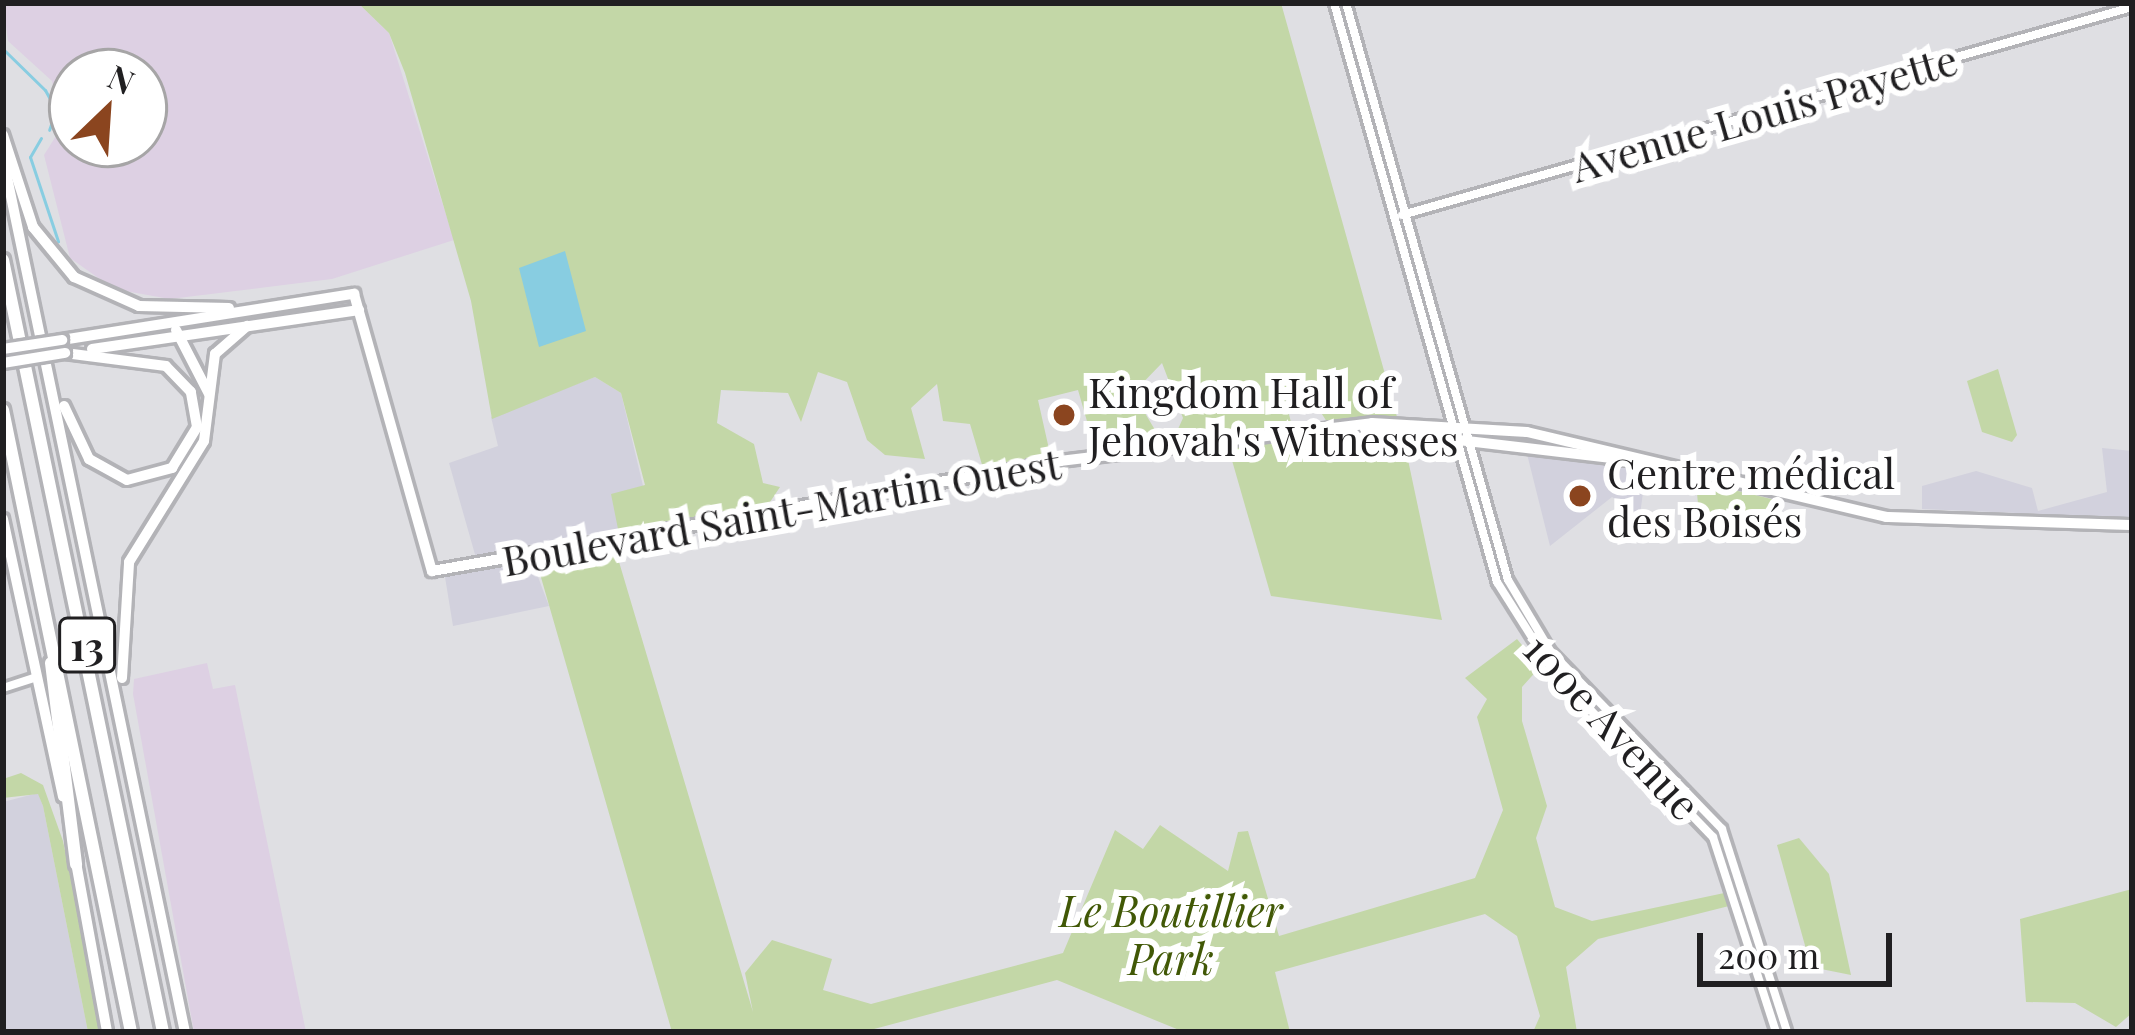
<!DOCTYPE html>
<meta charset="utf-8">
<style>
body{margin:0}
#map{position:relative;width:2135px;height:1035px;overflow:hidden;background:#dfdfe3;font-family:"Playfair Display",serif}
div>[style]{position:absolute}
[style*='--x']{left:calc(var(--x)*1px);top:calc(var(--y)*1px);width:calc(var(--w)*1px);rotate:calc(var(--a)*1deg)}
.built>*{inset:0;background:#d2d1dd}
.industrial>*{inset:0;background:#ddd0e3}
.green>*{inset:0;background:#c3d7a7}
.water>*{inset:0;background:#88cde1}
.stream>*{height:3px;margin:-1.5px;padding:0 1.5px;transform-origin:1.5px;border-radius:1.5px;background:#88cde1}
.roads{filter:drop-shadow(3px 0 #b3b3b7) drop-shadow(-3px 0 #b3b3b7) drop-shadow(0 3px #b3b3b7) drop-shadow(0 -3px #b3b3b7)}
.minor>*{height:8px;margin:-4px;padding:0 4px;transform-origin:4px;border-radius:4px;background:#fff}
.major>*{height:10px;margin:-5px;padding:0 5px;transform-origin:5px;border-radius:5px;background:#fff}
.highway>*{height:12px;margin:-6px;padding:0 6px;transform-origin:6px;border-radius:6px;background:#fff}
.bridges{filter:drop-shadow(3px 0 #b3b3b7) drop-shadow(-3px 0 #b3b3b7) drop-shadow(0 3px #b3b3b7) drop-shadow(0 -3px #b3b3b7)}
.major-bridge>*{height:10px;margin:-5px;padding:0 5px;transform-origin:5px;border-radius:5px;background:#fff}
.dots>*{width:33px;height:33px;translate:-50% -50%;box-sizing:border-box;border:6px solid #fff;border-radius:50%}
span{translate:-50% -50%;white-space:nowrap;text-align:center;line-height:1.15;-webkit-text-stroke:12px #fff;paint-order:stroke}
.shield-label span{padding:3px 9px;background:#fff;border:3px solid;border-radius:9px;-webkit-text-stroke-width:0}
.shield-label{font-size:39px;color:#201f21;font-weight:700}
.street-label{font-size:42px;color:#201f21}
.poi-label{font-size:42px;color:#201f21}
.left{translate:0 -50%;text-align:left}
.park-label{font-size:42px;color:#415806;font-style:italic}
.frame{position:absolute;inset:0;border:6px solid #201f21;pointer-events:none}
.north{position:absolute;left:48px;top:48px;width:120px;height:120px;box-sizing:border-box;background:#fff;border:3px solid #a6a5a6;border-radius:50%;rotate:25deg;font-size:33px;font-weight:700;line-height:48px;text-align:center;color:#201f21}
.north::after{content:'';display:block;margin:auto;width:42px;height:54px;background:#8b451f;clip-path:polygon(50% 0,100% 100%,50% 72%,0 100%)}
.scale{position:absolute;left:1697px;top:933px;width:195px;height:54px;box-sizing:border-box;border:6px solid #201f21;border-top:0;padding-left:15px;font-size:36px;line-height:42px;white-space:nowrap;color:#201f21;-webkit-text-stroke:9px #fff;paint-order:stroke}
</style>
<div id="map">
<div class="built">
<i style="clip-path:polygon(595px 377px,621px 393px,653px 528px,476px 558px,449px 463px,498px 446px,491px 417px)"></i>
<i style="clip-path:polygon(1525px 446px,1646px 470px,1640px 515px,1612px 497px,1550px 546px)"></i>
<i style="clip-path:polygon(2102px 448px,2132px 451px,2132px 518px,1922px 509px,1922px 486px,1976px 471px,2032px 488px,2038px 511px,2107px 492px)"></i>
<i style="clip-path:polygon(532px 561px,549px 606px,453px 626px,445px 577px)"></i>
<i style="clip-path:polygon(38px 793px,43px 806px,88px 1032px,3px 1032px,3px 802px)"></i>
</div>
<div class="industrial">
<i style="clip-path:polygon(evenodd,3px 3px,358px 3px,389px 33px,454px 240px,332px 279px,170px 299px,114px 289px,70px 258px,44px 155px,61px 128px,52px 81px,8px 41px,3px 3px,72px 72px,144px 72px,144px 144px,72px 144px,72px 72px)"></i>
<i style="clip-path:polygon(207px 663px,213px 689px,235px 685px,306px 1032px,194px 1032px,133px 694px,134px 679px)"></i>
</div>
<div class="green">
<i style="clip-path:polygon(358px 3px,1281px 3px,1397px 417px,1327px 422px,1303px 384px,1284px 395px,1292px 426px,1174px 438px,1183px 418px,1162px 363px,1133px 393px,1161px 440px,1095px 449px,1078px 390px,1038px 400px,1051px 458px,983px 468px,970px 424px,943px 421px,937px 384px,911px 408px,925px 459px,885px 455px,867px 440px,847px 382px,818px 372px,801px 422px,788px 393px,721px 390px,717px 423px,754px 444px,763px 483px,780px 487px,766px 508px,619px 534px,611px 494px,645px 485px,621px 393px,595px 377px,492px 419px,471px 301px,405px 73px,389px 33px)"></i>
<i style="clip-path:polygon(1998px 369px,2017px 435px,2012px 442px,1982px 432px,1967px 381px)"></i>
<i style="clip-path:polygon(1341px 432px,1404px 441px,1442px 620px,1271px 596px,1227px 443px)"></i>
<i style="clip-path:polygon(1696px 481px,1780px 501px,1772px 533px,1701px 539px)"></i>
<i style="clip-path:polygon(614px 545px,753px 1012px,745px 973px,772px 940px,832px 959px,823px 990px,871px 1004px,1063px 953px,1115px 830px,1143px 849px,1160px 825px,1228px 871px,1238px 832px,1248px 831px,1279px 936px,1475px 878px,1503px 810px,1477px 717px,1487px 699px,1465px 678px,1517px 639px,1540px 667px,1522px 687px,1522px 721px,1547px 806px,1536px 838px,1555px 907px,1592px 921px,1729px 892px,1733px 905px,1598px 939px,1566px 967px,1577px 1032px,1533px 1032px,1540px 1016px,1517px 936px,1485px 914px,1275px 972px,1290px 1032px,1184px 1032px,1057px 980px,863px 1032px,672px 1032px,536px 560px)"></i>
<i style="clip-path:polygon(21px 773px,43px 785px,63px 841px,103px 1032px,88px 1032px,43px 806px,38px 794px,3px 798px,3px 779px)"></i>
<i style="clip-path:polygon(1799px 838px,1829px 874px,1851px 975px,1811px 967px,1777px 845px)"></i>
<i style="clip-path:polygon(2132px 889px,2132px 1013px,2116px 1027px,2075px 1003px,2026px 1002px,2020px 919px)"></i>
</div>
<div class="water">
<i style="clip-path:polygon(565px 251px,586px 331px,539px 347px,519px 268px)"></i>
</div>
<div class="stream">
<i style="--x:3;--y:49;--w:59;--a:44.3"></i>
<i style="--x:45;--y:90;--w:23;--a:61"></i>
<i style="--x:56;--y:110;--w:21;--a:109"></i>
<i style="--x:41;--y:138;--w:22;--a:120"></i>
<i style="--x:30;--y:157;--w:89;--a:71.6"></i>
</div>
<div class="roads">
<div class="minor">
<i style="--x:1334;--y:3;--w:602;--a:74.28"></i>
<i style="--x:1497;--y:582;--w:107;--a:57.7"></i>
<i style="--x:1554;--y:672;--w:229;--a:46.1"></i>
<i style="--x:1713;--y:837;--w:205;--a:72.1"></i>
<i style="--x:1346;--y:3;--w:599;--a:74.32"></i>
<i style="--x:1508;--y:580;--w:84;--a:59.2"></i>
<i style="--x:1551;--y:652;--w:246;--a:46"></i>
<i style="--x:1722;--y:829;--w:213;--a:72.2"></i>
<i style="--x:1402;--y:215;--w:759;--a:-15.9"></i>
<i style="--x:3;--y:688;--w:36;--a:-18"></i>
</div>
<div class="major">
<i style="--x:3;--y:135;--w:97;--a:71.9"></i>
<i style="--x:33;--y:227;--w:65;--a:50.6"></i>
<i style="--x:74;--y:277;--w:71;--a:24"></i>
<i style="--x:139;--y:306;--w:90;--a:1.3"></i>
<i style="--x:3;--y:158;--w:893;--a:78.24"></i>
<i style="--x:176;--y:330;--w:72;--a:62.7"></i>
<i style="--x:62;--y:340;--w:296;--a:-9"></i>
<i style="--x:354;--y:294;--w:288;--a:74.3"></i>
<i style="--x:432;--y:571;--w:638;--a:-9.94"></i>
<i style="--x:1060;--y:461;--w:314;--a:-6.9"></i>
<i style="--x:1372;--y:423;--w:155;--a:3.3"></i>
<i style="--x:1527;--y:432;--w:369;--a:13.3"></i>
<i style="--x:1886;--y:517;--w:246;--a:1.9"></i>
<i style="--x:92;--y:349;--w:270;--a:-8.3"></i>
<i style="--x:64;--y:406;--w:59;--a:64.7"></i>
<i style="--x:89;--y:459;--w:43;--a:28.9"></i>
<i style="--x:127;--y:480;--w:47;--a:-14.9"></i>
<i style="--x:172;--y:468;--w:48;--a:-58.6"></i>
<i style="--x:197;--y:427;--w:36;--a:-100"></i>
<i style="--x:191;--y:392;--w:36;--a:-134"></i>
<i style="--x:166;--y:366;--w:102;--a:-172.7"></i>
<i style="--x:1365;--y:429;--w:293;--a:6.7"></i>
<i style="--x:3;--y:519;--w:284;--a:77.8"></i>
<i style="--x:122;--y:678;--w:116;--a:-86.5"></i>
<i style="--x:129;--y:562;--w:142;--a:-58.2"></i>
<i style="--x:204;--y:441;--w:88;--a:-82.8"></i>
<i style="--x:215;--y:354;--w:43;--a:-41.2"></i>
<i style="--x:75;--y:857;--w:178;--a:79.6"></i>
</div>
<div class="highway">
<i style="--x:3;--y:260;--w:788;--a:78.29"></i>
<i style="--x:3;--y:410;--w:635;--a:78.37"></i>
<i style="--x:51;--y:663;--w:203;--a:82.9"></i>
</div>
</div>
<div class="bridges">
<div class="major-bridge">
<i style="--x:3;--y:349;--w:60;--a:-8.7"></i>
<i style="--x:3;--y:363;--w:63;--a:-9.2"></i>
</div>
</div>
<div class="dots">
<i style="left:1064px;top:415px;background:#8b451f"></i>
<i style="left:1580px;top:496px;background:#8b451f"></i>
</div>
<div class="shield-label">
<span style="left:87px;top:645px">13</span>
</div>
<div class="street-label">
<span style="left:1764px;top:112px;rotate:-16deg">Avenue Louis Payette</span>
<span style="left:781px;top:511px;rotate:-10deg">Boulevard Saint-Martin Ouest</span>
<span style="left:1613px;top:726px;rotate:47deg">100e Avenue</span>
</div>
<div class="poi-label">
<span class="left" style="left:1088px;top:415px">Kingdom Hall of<br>Jehovah's Witnesses</span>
<span class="left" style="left:1607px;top:496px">Centre médical<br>des Boisés</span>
</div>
<div class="park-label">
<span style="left:1171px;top:934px">Le Boutillier<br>Park</span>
</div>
<div class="frame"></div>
<div class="north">N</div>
<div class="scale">200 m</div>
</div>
